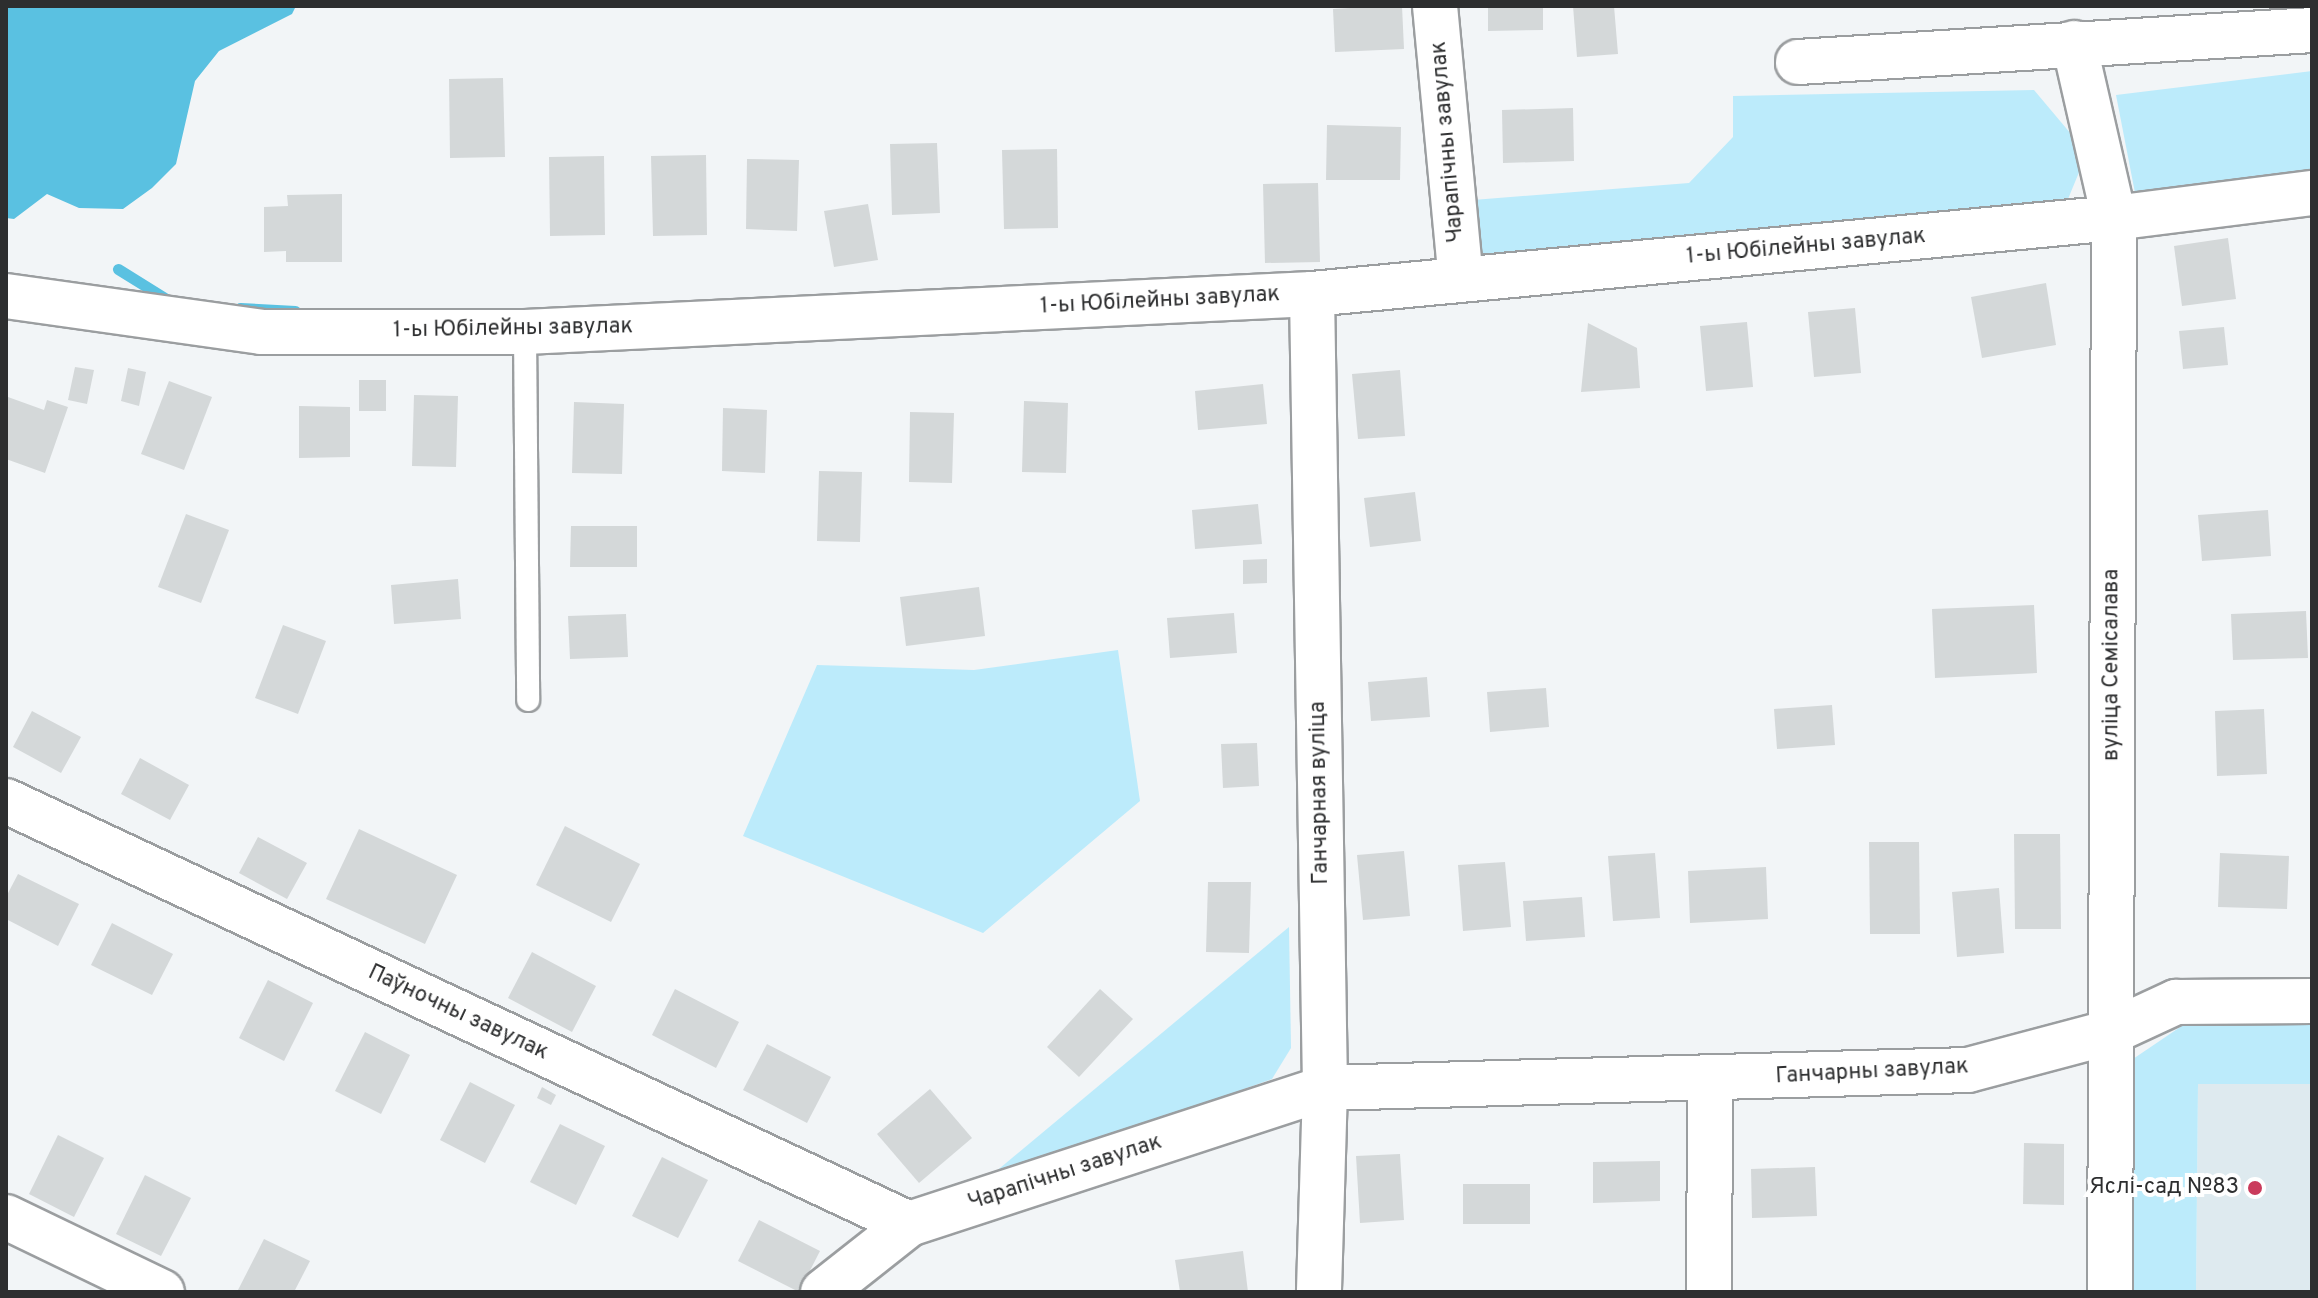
<!DOCTYPE html>
<meta charset="utf-8">
<style>
body{margin:0}
#map{position:relative;width:2318px;height:1298px;overflow:hidden;background:#f2f5f7;font-family:Overpass,sans-serif}
div>[style]{position:absolute}
[style*='--x']{left:calc(var(--x)*1px);top:calc(var(--y)*1px);width:calc(var(--w)*1px);rotate:calc(var(--a)*1deg)}
.built>*{inset:0;background:#deeaef}
.green>*{inset:0;background:#bcebfb}
.water>*{inset:0;background:#5ac1e1}
.stream>*{height:11px;margin:-5.5px;padding:0 5.5px;transform-origin:5.5px;border-radius:5.5px;background:#5ac1e1}
.building>*{inset:0;background:#d4d8d9}
.roads{filter:drop-shadow(2px 0 #9b9ea0) drop-shadow(-2px 0 #9b9ea0) drop-shadow(0 2px #9b9ea0) drop-shadow(0 -2px #9b9ea0)}
.service>*{height:22px;margin:-11px;padding:0 11px;transform-origin:11px;border-radius:11px;background:#fff}
.minor>*{height:44px;margin:-22px;padding:0 22px;transform-origin:22px;border-radius:22px;background:#fff}
.dots>*{width:22px;height:22px;translate:-50% -50%;box-sizing:border-box;border:4px solid #fff;border-radius:50%}
span{translate:-50% -50%;white-space:nowrap;text-align:center;line-height:1.15;-webkit-text-stroke:8px #fff;paint-order:stroke}
.street-label{font-size:22px;color:#2d2e2f}
.poi-label{font-size:22px;color:#2d2e2f}
.right{translate:-100% -50%;text-align:right}
.frame{position:absolute;inset:0;border:8px solid #2d2e2f;pointer-events:none}
</style>
<div id="map">
<div class="built">
<i style="clip-path:polygon(2198px 1083px,2312px 1083px,2312px 1292px,2196px 1292px)"></i>
</div>
<div class="green">
<i style="clip-path:polygon(2312px 71px,2312px 177px,2136px 198px,2116px 95px)"></i>
<i style="clip-path:polygon(2034px 90px,2087px 153px,2068px 199px,1479px 267px,1473px 200px,1689px 183px,1733px 137px,1733px 96px)"></i>
<i style="clip-path:polygon(1118px 650px,1140px 801px,983px 933px,743px 836px,817px 665px,974px 670px)"></i>
<i style="clip-path:polygon(1289px 927px,1291px 1048px,1272px 1079px,982px 1183px)"></i>
<i style="clip-path:polygon(2312px 1016px,2312px 1084px,2198px 1084px,2196px 1292px,2128px 1292px,2130px 1061px,2195px 1017px)"></i>
</div>
<div class="water">
<i style="clip-path:polygon(6px 6px,296px 6px,292px 14px,219px 51px,195px 81px,176px 164px,152px 188px,123px 209px,79px 208px,47px 194px,14px 219px,6px 218px)"></i>
</div>
<div class="stream">
<i style="--x:118;--y:269;--w:59;--a:31.8"></i>
<i style="--x:240;--y:308;--w:55;--a:3.1"></i>
</div>
<div class="building">
<i style="clip-path:polygon(1384px 6px,1402px 6px,1404px 49px,1335px 52px,1333px 9px)"></i>
<i style="clip-path:polygon(1488px 6px,1543px 6px,1543px 30px,1488px 31px)"></i>
<i style="clip-path:polygon(1573px 6px,1614px 6px,1618px 54px,1577px 57px)"></i>
<i style="clip-path:polygon(503px 78px,505px 157px,450px 158px,449px 79px)"></i>
<i style="clip-path:polygon(1573px 108px,1574px 161px,1503px 163px,1502px 110px)"></i>
<i style="clip-path:polygon(1327px 125px,1401px 127px,1400px 180px,1326px 180px)"></i>
<i style="clip-path:polygon(937px 143px,940px 213px,892px 215px,890px 144px)"></i>
<i style="clip-path:polygon(1057px 149px,1058px 228px,1004px 229px,1002px 150px)"></i>
<i style="clip-path:polygon(706px 155px,707px 235px,653px 236px,651px 156px)"></i>
<i style="clip-path:polygon(604px 156px,605px 235px,550px 236px,549px 157px)"></i>
<i style="clip-path:polygon(747px 159px,799px 160px,797px 231px,746px 229px)"></i>
<i style="clip-path:polygon(1318px 183px,1320px 262px,1265px 263px,1263px 184px)"></i>
<i style="clip-path:polygon(342px 194px,342px 262px,286px 262px,286px 251px,264px 252px,264px 207px,288px 206px,287px 195px)"></i>
<i style="clip-path:polygon(868px 204px,878px 260px,834px 267px,824px 211px)"></i>
<i style="clip-path:polygon(2228px 238px,2236px 299px,2182px 306px,2174px 246px)"></i>
<i style="clip-path:polygon(2046px 283px,2056px 345px,1982px 358px,1971px 297px)"></i>
<i style="clip-path:polygon(1855px 308px,1861px 373px,1814px 377px,1808px 312px)"></i>
<i style="clip-path:polygon(1747px 322px,1753px 387px,1706px 391px,1700px 326px)"></i>
<i style="clip-path:polygon(1588px 323px,1637px 348px,1640px 388px,1581px 392px)"></i>
<i style="clip-path:polygon(2224px 327px,2228px 365px,2183px 369px,2179px 331px)"></i>
<i style="clip-path:polygon(75px 367px,94px 370px,87px 404px,68px 400px)"></i>
<i style="clip-path:polygon(128px 368px,146px 372px,139px 406px,121px 401px)"></i>
<i style="clip-path:polygon(1400px 370px,1405px 436px,1358px 439px,1352px 374px)"></i>
<i style="clip-path:polygon(359px 380px,386px 380px,386px 411px,359px 411px)"></i>
<i style="clip-path:polygon(169px 381px,212px 397px,184px 470px,141px 454px)"></i>
<i style="clip-path:polygon(1263px 384px,1267px 424px,1198px 430px,1195px 391px)"></i>
<i style="clip-path:polygon(414px 395px,458px 396px,456px 467px,412px 466px)"></i>
<i style="clip-path:polygon(8px 397px,44px 410px,47px 400px,68px 407px,45px 473px,6px 459px)"></i>
<i style="clip-path:polygon(1024px 401px,1068px 403px,1066px 473px,1022px 472px)"></i>
<i style="clip-path:polygon(574px 402px,624px 404px,622px 474px,572px 473px)"></i>
<i style="clip-path:polygon(299px 406px,350px 407px,350px 457px,299px 458px)"></i>
<i style="clip-path:polygon(723px 408px,767px 410px,765px 473px,722px 471px)"></i>
<i style="clip-path:polygon(910px 412px,954px 413px,952px 483px,909px 482px)"></i>
<i style="clip-path:polygon(819px 471px,862px 472px,860px 542px,817px 541px)"></i>
<i style="clip-path:polygon(1415px 492px,1421px 541px,1370px 547px,1364px 498px)"></i>
<i style="clip-path:polygon(1258px 504px,1262px 544px,1195px 549px,1192px 510px)"></i>
<i style="clip-path:polygon(2268px 510px,2271px 556px,2202px 561px,2198px 515px)"></i>
<i style="clip-path:polygon(186px 514px,229px 530px,201px 603px,158px 587px)"></i>
<i style="clip-path:polygon(571px 526px,637px 526px,637px 567px,570px 567px)"></i>
<i style="clip-path:polygon(1267px 559px,1267px 583px,1243px 584px,1243px 560px)"></i>
<i style="clip-path:polygon(458px 579px,461px 619px,394px 624px,391px 585px)"></i>
<i style="clip-path:polygon(979px 587px,985px 636px,906px 646px,900px 597px)"></i>
<i style="clip-path:polygon(2034px 605px,2037px 673px,1935px 678px,1932px 609px)"></i>
<i style="clip-path:polygon(2306px 611px,2308px 658px,2233px 660px,2231px 614px)"></i>
<i style="clip-path:polygon(1234px 613px,1237px 653px,1170px 658px,1167px 618px)"></i>
<i style="clip-path:polygon(626px 614px,628px 657px,570px 659px,568px 616px)"></i>
<i style="clip-path:polygon(283px 625px,326px 641px,298px 714px,255px 698px)"></i>
<i style="clip-path:polygon(1427px 677px,1430px 717px,1371px 721px,1368px 682px)"></i>
<i style="clip-path:polygon(1546px 688px,1549px 727px,1490px 732px,1487px 692px)"></i>
<i style="clip-path:polygon(1832px 705px,1835px 745px,1777px 749px,1774px 709px)"></i>
<i style="clip-path:polygon(2264px 709px,2267px 774px,2217px 776px,2215px 711px)"></i>
<i style="clip-path:polygon(32px 711px,81px 737px,61px 773px,13px 747px)"></i>
<i style="clip-path:polygon(1257px 743px,1259px 786px,1223px 788px,1221px 744px)"></i>
<i style="clip-path:polygon(140px 758px,189px 785px,170px 820px,121px 794px)"></i>
<i style="clip-path:polygon(565px 826px,640px 864px,611px 922px,536px 885px)"></i>
<i style="clip-path:polygon(359px 829px,457px 875px,425px 944px,326px 899px)"></i>
<i style="clip-path:polygon(2014px 834px,2060px 834px,2061px 929px,2015px 929px)"></i>
<i style="clip-path:polygon(258px 837px,307px 863px,287px 899px,239px 873px)"></i>
<i style="clip-path:polygon(1869px 842px,1919px 842px,1920px 934px,1870px 934px)"></i>
<i style="clip-path:polygon(1404px 851px,1410px 916px,1363px 920px,1357px 855px)"></i>
<i style="clip-path:polygon(1655px 853px,1660px 918px,1613px 921px,1608px 856px)"></i>
<i style="clip-path:polygon(2220px 853px,2289px 856px,2287px 909px,2218px 907px)"></i>
<i style="clip-path:polygon(1505px 862px,1511px 927px,1463px 931px,1458px 865px)"></i>
<i style="clip-path:polygon(1766px 867px,1768px 919px,1690px 923px,1688px 871px)"></i>
<i style="clip-path:polygon(18px 874px,79px 904px,58px 946px,6px 919px,6px 897px)"></i>
<i style="clip-path:polygon(1208px 882px,1251px 882px,1249px 953px,1206px 952px)"></i>
<i style="clip-path:polygon(1999px 888px,2004px 953px,1957px 957px,1952px 892px)"></i>
<i style="clip-path:polygon(1582px 897px,1585px 937px,1526px 941px,1523px 901px)"></i>
<i style="clip-path:polygon(112px 923px,173px 954px,152px 995px,91px 965px)"></i>
<i style="clip-path:polygon(532px 952px,596px 986px,572px 1032px,508px 998px)"></i>
<i style="clip-path:polygon(268px 980px,313px 1003px,284px 1061px,239px 1038px)"></i>
<i style="clip-path:polygon(675px 989px,739px 1022px,716px 1068px,652px 1035px)"></i>
<i style="clip-path:polygon(1100px 989px,1133px 1019px,1079px 1077px,1047px 1047px)"></i>
<i style="clip-path:polygon(365px 1032px,410px 1055px,381px 1114px,335px 1091px)"></i>
<i style="clip-path:polygon(767px 1044px,831px 1077px,807px 1123px,743px 1090px)"></i>
<i style="clip-path:polygon(470px 1082px,515px 1105px,485px 1163px,440px 1140px)"></i>
<i style="clip-path:polygon(542px 1087px,556px 1095px,551px 1105px,537px 1098px)"></i>
<i style="clip-path:polygon(930px 1089px,972px 1138px,919px 1183px,877px 1134px)"></i>
<i style="clip-path:polygon(560px 1124px,605px 1146px,576px 1205px,530px 1182px)"></i>
<i style="clip-path:polygon(58px 1135px,104px 1158px,74px 1217px,29px 1194px)"></i>
<i style="clip-path:polygon(2024px 1143px,2064px 1144px,2064px 1205px,2023px 1204px)"></i>
<i style="clip-path:polygon(1400px 1154px,1404px 1220px,1360px 1223px,1356px 1156px)"></i>
<i style="clip-path:polygon(662px 1157px,708px 1180px,678px 1238px,632px 1216px)"></i>
<i style="clip-path:polygon(1660px 1161px,1660px 1201px,1593px 1203px,1593px 1162px)"></i>
<i style="clip-path:polygon(1815px 1167px,1817px 1216px,1752px 1218px,1751px 1169px)"></i>
<i style="clip-path:polygon(145px 1175px,191px 1198px,161px 1256px,116px 1234px)"></i>
<i style="clip-path:polygon(1463px 1184px,1530px 1184px,1530px 1224px,1463px 1224px)"></i>
<i style="clip-path:polygon(759px 1220px,820px 1251px,799px 1292px,738px 1261px)"></i>
<i style="clip-path:polygon(264px 1239px,310px 1261px,294px 1292px,237px 1292px)"></i>
<i style="clip-path:polygon(1243px 1251px,1248px 1292px,1180px 1292px,1175px 1260px)"></i>
</div>
<div class="roads">
<div class="service">
<i style="--x:525;--y:332;--w:368;--a:89.5"></i>
</div>
<div class="minor">
<i style="--x:1435;--y:6;--w:274;--a:84.6"></i>
<i style="--x:2074;--y:43;--w:180;--a:77.1"></i>
<i style="--x:2114;--y:218;--w:1074;--a:90.21"></i>
<i style="--x:1798;--y:62;--w:515;--a:-3.56"></i>
<i style="--x:1312;--y:294;--w:794;--a:89.06"></i>
<i style="--x:1325;--y:1088;--w:204;--a:91.7"></i>
<i style="--x:6;--y:296;--w:258;--a:8"></i>
<i style="--x:261;--y:332;--w:264;--a:0"></i>
<i style="--x:525;--y:332;--w:788;--a:-2.76"></i>
<i style="--x:1312;--y:294;--w:806;--a:-5.41"></i>
<i style="--x:2114;--y:218;--w:200;--a:-7.2"></i>
<i style="--x:6;--y:801;--w:997;--a:25.1"></i>
<i style="--x:6;--y:1217;--w:173;--a:25.7"></i>
<i style="--x:823;--y:1292;--w:110;--a:-38.3"></i>
<i style="--x:909;--y:1224;--w:438;--a:-18.1"></i>
<i style="--x:1325;--y:1088;--w:643;--a:-1.6"></i>
<i style="--x:1968;--y:1070;--w:148;--a:-14.9"></i>
<i style="--x:2111;--y:1032;--w:72;--a:-24.8"></i>
<i style="--x:2176;--y:1002;--w:136;--a:-0.4"></i>
<i style="--x:1709;--y:1292;--w:212;--a:-89.7"></i>
</div>
</div>
<div class="dots">
<i style="left:2255px;top:1188px;background:#ca3b5c"></i>
</div>
<div class="street-label">
<span style="left:1448px;top:142px;rotate:-95deg">Чарапічны завулак</span>
<span style="left:1806px;top:247px;rotate:-5deg">1-ы Юбілейны завулак</span>
<span style="left:1160px;top:301px;rotate:-3deg">1-ы Юбілейны завулак</span>
<span style="left:513px;top:329px;rotate:-1deg">1-ы Юбілейны завулак</span>
<span style="left:2112px;top:665px;rotate:-90deg">вуліца Семісалава</span>
<span style="left:1320px;top:793px;rotate:-91deg">Ганчарная вуліца</span>
<span style="left:458px;top:1013px;rotate:25deg">Паўночны завулак</span>
<span style="left:1872px;top:1072px;rotate:-3deg">Ганчарны завулак</span>
<span style="left:1065px;top:1173px;rotate:-18deg">Чарапічны завулак</span>
</div>
<div class="poi-label">
<span class="right" style="left:2239px;top:1188px">Яслі-сад №83</span>
</div>
<div class="frame"></div>
</div>
